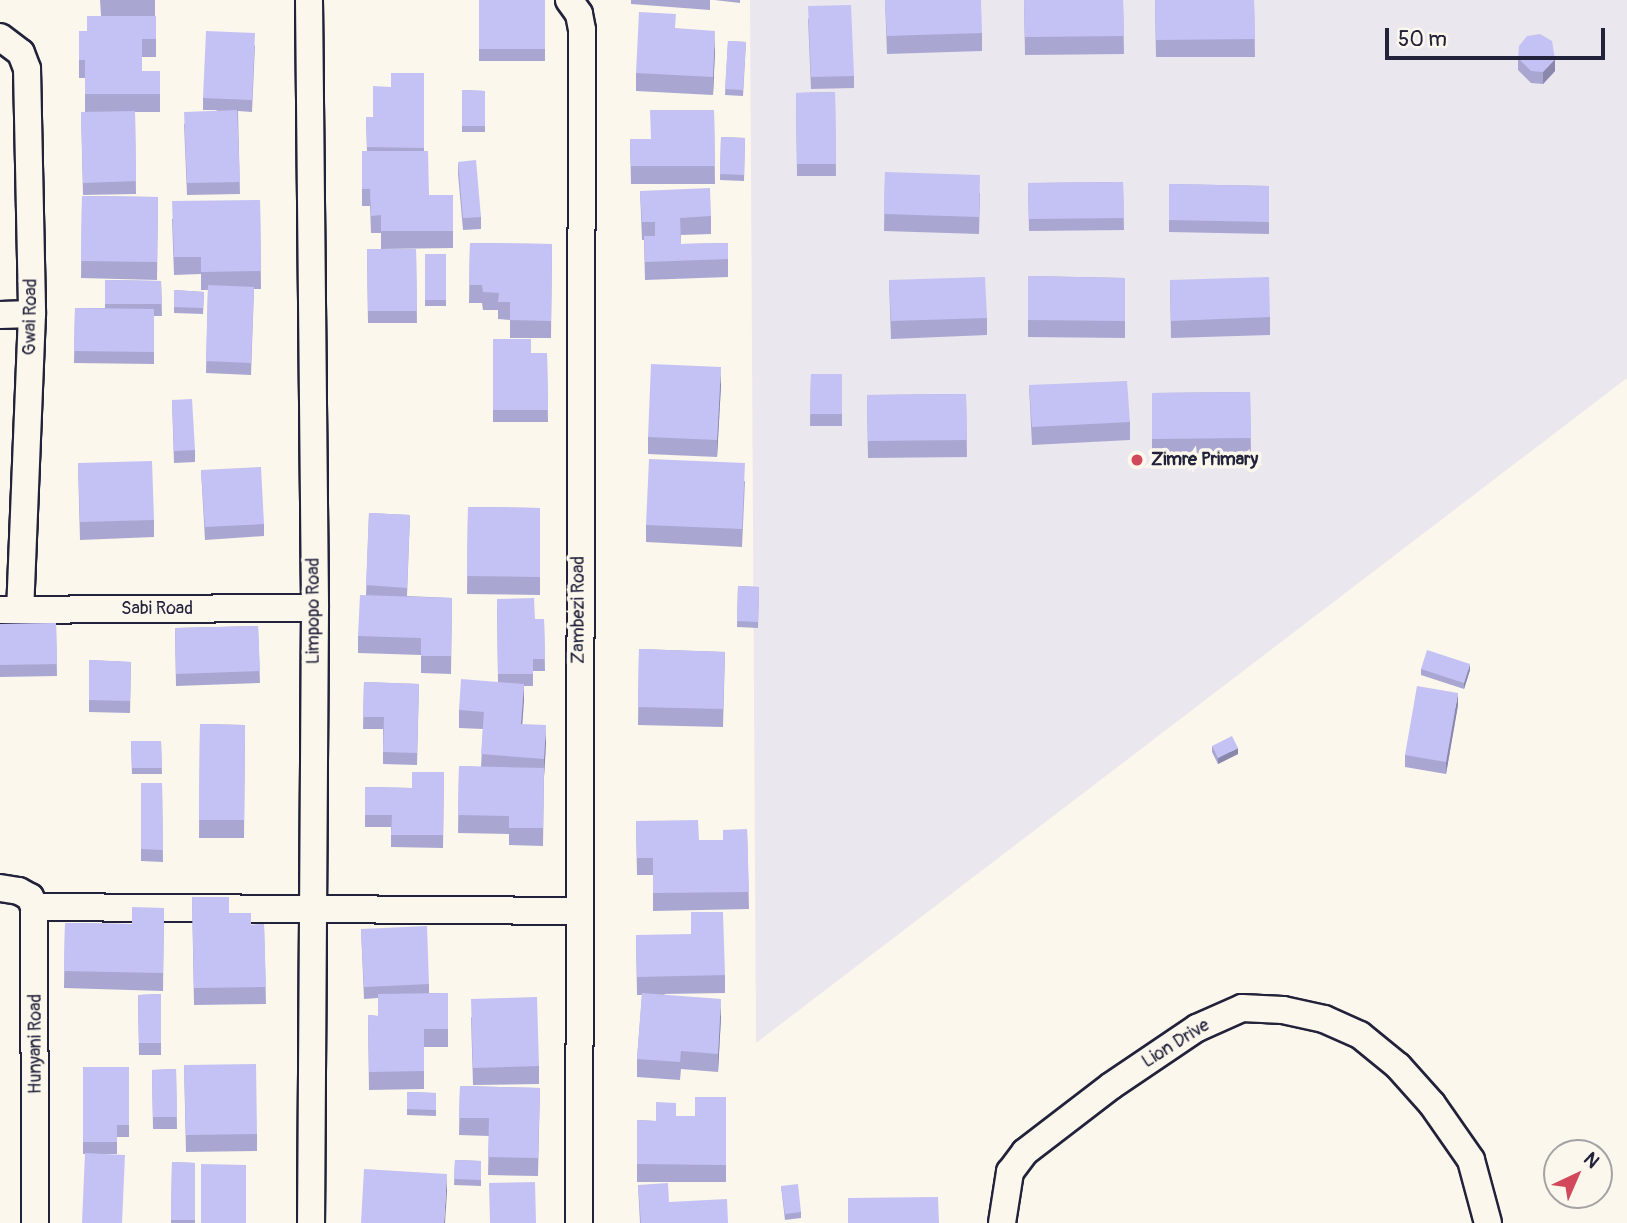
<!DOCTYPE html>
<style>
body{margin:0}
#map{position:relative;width:1627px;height:1223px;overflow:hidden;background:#fbf7ec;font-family:Pangolin,sans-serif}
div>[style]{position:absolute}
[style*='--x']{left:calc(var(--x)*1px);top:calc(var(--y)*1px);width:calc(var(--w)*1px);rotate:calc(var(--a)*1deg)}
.built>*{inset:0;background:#eae7ee}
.roads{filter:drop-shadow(2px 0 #22223b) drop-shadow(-2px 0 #22223b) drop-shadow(0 2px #22223b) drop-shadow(0 -2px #22223b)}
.minor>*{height:26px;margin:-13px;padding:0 13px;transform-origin:13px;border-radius:13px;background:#fbf7ec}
.wall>*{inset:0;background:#a9a7d2}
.shaded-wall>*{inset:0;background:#8988ab}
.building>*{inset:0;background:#c4c2f4}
.dots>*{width:19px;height:19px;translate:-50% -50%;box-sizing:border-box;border:4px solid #fbf7ec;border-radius:50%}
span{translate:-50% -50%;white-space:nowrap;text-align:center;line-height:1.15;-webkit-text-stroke:7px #fbf7ec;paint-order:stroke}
.street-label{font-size:18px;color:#22223b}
.poi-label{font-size:18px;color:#22223b;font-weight:700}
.left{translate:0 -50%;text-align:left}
.north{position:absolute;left:1543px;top:1139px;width:70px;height:70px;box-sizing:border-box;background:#fbf7ec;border:2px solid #a4a2a5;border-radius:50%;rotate:44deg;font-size:19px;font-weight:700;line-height:28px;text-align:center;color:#22223b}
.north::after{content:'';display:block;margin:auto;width:24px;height:32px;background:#d1495b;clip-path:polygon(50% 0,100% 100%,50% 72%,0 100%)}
.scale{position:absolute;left:1385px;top:28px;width:220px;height:32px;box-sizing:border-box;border:4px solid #22223b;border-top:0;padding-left:9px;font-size:21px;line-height:24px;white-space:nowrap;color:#22223b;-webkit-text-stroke:5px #fbf7ec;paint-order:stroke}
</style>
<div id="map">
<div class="built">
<i style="clip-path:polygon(750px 0,1627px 0,1627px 378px,756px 1043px)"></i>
</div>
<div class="roads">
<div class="minor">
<i style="--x:309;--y:0;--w:608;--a:89.43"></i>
<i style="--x:315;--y:608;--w:615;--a:90.37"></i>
<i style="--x:569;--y:0;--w:17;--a:54"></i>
<i style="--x:579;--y:14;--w:16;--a:79"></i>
<i style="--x:582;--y:30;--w:1193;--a:90.14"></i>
<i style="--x:0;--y:37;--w:26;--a:37"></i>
<i style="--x:21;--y:53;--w:17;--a:69"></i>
<i style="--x:27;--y:69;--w:245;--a:88.8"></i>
<i style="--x:32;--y:314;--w:295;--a:92.3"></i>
<i style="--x:0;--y:315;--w:32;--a:-2"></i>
<i style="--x:0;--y:610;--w:315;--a:-0.4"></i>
<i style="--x:0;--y:888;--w:19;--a:9"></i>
<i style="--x:19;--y:891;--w:13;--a:29"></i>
<i style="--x:30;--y:897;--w:11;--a:68"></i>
<i style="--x:34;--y:907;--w:316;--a:89.8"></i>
<i style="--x:34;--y:907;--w:544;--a:0.42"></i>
<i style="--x:1002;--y:1223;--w:52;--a:-81.1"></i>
<i style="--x:1010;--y:1172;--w:25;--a:-53"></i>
<i style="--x:1025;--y:1152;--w:108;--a:-37.5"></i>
<i style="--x:1111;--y:1086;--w:104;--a:-34"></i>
<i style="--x:1197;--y:1028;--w:49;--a:-24"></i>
<i style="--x:1242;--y:1008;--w:41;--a:2.8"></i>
<i style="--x:1283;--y:1010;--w:42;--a:12.4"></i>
<i style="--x:1324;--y:1019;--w:39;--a:24"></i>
<i style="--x:1360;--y:1035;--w:49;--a:39.2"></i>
<i style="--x:1398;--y:1066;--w:51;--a:48.2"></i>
<i style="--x:1432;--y:1104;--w:68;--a:55.1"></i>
<i style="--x:1471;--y:1160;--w:65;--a:74.9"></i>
</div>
</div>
<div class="wall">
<i style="clip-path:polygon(100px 0,155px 0,155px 16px,156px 16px,156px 57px,142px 57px,142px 71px,160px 71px,160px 112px,135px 112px,136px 194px,83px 195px,81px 112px,85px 112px,85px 78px,79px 78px,79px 31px,87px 31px,101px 16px)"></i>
<i style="clip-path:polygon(479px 0,545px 0,545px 61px,479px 61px)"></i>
<i style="clip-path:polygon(631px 0,710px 0,710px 10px,631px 4px)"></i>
<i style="clip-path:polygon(714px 0,740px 0,740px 3px)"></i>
<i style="clip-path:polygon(885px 0,982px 33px,982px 51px,887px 54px)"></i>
<i style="clip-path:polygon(1024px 0,1123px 0,1124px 54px,1025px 55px)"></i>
<i style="clip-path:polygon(1155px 0,1254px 0,1255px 57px,1156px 57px)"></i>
<i style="clip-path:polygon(808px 18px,854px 76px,854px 88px,811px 89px)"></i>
<i style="clip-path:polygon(676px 28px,715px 49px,713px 95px,636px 91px,636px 73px)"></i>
<i style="clip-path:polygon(728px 41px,746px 42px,743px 96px,725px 95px)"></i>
<i style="clip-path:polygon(255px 45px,252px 112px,238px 111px,240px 194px,187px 195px,184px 124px,218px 110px,203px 110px,203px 98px)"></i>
<i style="clip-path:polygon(1518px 58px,1555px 71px,1543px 84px,1531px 83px,1518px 70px)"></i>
<i style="clip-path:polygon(424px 73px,424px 151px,429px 195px,453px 195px,453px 248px,381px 249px,381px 233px,371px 233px,370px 206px,362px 206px,362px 151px,367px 151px,366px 117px,373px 117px,391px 87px)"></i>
<i style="clip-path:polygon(462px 90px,485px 91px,485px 132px,462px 132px)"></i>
<i style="clip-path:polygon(835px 92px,836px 176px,797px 176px,796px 93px)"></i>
<i style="clip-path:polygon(714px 110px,715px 184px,631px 184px,630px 139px,651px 139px)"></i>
<i style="clip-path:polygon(721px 137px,745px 138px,744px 181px,720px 180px)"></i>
<i style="clip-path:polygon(458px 162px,481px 217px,481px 229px,463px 230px,458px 174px)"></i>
<i style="clip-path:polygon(885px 172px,980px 193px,979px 234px,884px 231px)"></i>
<i style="clip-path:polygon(1123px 182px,1124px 230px,1029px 231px,1028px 183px)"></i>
<i style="clip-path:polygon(1169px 184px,1269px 186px,1269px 234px,1169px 232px)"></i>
<i style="clip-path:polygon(640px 191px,711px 216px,711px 234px,681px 235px,681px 244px,728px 243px,728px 277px,645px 280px,644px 240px,642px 240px)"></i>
<i style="clip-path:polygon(82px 196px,158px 197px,157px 280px,81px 278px)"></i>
<i style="clip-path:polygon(260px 200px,261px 289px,254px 289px,251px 375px,206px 373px,208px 290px,201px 290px,201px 274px,174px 275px,172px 219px)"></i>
<i style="clip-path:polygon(470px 243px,552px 244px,551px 338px,510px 338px,510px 320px,498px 319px,498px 310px,483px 310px,482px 303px,469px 303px)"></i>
<i style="clip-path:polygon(367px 249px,416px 249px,417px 323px,368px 323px)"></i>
<i style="clip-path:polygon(425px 254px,446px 254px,446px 306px,425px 306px)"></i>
<i style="clip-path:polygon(1028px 276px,1125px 278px,1125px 338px,1028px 337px)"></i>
<i style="clip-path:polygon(105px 280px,161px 281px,162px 316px,154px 316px,154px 364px,74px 363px,75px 308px,105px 308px)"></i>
<i style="clip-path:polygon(889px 280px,987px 318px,987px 335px,891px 339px)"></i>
<i style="clip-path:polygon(1170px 280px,1270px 317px,1270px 335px,1171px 338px)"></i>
<i style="clip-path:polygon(174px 290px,204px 292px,203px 314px,174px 313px)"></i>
<i style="clip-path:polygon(493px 339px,531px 353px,547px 353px,548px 422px,493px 422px)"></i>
<i style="clip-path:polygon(811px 374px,842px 374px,842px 426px,810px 426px)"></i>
<i style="clip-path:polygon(721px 385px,717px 457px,648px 454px,648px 437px)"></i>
<i style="clip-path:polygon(1029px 385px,1130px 422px,1130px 440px,1032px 445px)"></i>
<i style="clip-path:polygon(1250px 392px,1251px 456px,1152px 457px,1152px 393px)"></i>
<i style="clip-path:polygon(966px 394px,967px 457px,868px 458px,867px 395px)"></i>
<i style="clip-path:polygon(172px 400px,195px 450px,195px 462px,174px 463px)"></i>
<i style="clip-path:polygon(78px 463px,154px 520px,154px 537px,80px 540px)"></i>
<i style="clip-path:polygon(201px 470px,264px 524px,264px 536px,205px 540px)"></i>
<i style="clip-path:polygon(745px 481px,742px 547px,646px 542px,646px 525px)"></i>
<i style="clip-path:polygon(468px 507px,540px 508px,540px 595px,467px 594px)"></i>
<i style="clip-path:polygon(369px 513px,410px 515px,407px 596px,452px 598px,451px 674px,421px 673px,421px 655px,358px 653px,358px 636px,366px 595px)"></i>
<i style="clip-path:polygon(738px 586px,759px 587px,758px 628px,737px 627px)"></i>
<i style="clip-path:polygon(497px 599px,535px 619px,544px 619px,545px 671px,533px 671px,533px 686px,524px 686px,522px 724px,546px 743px,544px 776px,543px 846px,509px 845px,509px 834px,458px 833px,459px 766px,481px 767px,483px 729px,459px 728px,459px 710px,498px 682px)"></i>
<i style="clip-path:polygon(56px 623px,57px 676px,0 677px,0 624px)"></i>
<i style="clip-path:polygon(258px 626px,260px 683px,176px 686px,175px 628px)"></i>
<i style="clip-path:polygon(639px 649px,725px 652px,723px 727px,638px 725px)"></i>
<i style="clip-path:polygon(89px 660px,131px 662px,130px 713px,89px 712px)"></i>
<i style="clip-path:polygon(1421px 669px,1470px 670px,1464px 689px,1421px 675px)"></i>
<i style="clip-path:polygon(364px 682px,419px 684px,417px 765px,383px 764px,383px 729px,363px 729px)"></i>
<i style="clip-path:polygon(1458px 705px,1446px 774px,1405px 767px,1405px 755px)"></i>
<i style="clip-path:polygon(200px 724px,245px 725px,244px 838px,199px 838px)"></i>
<i style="clip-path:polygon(131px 741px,161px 741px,162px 774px,132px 774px)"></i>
<i style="clip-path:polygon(1212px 746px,1238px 754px,1218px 764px,1212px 752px)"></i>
<i style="clip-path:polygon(444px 772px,443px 848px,391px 847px,391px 827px,365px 827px,365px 787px,412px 788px)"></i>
<i style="clip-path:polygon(141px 783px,162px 783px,163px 862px,141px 861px)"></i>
<i style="clip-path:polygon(636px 821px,699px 840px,723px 840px,747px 829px,749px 909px,653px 911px,653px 875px,637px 875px)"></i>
<i style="clip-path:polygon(192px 897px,229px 913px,251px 925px,264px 924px,266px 1004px,194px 1005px)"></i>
<i style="clip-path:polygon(164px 908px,163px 991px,64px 988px,65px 923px,132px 924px)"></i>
<i style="clip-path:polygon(361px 929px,429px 984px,429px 993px,448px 993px,448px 1047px,424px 1047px,424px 1089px,369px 1090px,368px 1015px,378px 1016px,378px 998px,364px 999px)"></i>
<i style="clip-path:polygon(636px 935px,725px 975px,725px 993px,663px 994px,721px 1017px,718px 1072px,681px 1069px,680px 1080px,637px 1077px,637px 1059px,642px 995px,637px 995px)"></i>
<i style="clip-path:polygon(161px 994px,161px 1055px,139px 1055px,138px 995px)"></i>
<i style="clip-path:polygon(471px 1017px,539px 1066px,539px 1084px,473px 1085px)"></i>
<i style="clip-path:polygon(184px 1065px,257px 1134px,257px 1151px,186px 1152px)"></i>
<i style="clip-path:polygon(83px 1067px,129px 1067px,129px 1137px,117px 1137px,117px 1154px,83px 1154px)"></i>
<i style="clip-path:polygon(176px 1069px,177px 1129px,153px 1129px,152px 1070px)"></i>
<i style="clip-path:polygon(460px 1086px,540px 1088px,538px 1176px,488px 1175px,489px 1136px,459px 1135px)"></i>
<i style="clip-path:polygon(407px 1092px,436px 1093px,436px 1116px,407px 1115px)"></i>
<i style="clip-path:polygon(726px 1097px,726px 1182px,637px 1182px,637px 1120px,656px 1121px,676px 1116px,695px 1116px)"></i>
<i style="clip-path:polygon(455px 1160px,481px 1161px,481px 1186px,454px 1185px)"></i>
<i style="clip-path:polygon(172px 1162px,195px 1163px,195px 1223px,171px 1223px)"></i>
<i style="clip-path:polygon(638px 1185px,669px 1202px,728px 1223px,640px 1223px)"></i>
<i style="clip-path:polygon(781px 1186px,801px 1212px,801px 1218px,785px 1220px)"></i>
</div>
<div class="shaded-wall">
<i style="clip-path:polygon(715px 31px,715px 49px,713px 95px,713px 77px)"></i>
<i style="clip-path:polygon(1555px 59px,1555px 71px,1543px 84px,1543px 72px)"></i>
<i style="clip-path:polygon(721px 367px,721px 385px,717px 457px,717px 440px)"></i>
<i style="clip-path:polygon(1470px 664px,1470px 670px,1464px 689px,1464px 683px)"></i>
<i style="clip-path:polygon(524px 684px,524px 701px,521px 741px,521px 724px)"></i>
<i style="clip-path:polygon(1458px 693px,1458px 705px,1446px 774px,1446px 762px)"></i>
<i style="clip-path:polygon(546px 725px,546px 743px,544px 777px,544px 759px)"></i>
<i style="clip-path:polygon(1238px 748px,1238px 754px,1218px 764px,1218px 758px)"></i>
<i style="clip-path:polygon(721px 999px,721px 1017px,718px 1072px,718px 1054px)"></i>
<i style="clip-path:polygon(447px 1174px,447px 1192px,445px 1223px,444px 1223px)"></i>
</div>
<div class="building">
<i style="clip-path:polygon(479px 0,545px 0,545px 49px,479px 49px)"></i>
<i style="clip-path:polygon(885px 0,981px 0,982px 33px,887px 36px)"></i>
<i style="clip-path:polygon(1024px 0,1123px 0,1124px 36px,1025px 37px)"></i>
<i style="clip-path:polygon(1155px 0,1254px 0,1255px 39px,1156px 40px)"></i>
<i style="clip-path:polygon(851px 5px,854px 76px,811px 77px,808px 6px)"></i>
<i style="clip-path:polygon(639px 12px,676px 14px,675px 28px,715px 31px,713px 77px,636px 73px)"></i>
<i style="clip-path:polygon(87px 16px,156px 16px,156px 39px,142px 39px,142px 71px,160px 71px,160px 94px,85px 94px,85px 60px,79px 60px,79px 31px,87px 31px)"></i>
<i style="clip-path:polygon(206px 31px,255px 33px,252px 100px,203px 98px)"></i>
<i style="clip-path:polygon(1540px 34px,1552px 41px,1555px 59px,1543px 72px,1531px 71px,1518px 58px,1519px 46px,1527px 36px)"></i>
<i style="clip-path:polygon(728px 41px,746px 42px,743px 90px,725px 89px)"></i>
<i style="clip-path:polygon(391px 73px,424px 73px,424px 148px,367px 147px,366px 117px,373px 117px,373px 86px,391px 87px)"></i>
<i style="clip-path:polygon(462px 90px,485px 91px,485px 126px,462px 126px)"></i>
<i style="clip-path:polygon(835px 92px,836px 164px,797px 164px,796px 93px)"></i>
<i style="clip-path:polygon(237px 110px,240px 182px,187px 183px,184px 112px)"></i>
<i style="clip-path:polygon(650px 110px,714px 110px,715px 166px,631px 166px,630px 139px,651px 139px)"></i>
<i style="clip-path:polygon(135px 111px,136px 181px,83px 183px,81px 112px)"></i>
<i style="clip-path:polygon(721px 137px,745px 138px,744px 175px,720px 174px)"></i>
<i style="clip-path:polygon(362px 151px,428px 151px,429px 195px,453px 195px,453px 231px,381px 231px,381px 215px,371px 216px,370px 189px,362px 189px)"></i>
<i style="clip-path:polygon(476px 160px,481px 217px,463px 218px,458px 162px)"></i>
<i style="clip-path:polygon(885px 172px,980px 175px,979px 217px,884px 214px)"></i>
<i style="clip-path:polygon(1123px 182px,1124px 218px,1029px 219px,1028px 183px)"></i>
<i style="clip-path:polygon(1169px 184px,1269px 186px,1269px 222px,1169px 220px)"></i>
<i style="clip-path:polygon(710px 188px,711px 216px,680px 218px,681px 244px,728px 243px,728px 259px,645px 262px,644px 236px,655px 236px,655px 222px,642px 222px,640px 191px)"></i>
<i style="clip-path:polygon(82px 196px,158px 197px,157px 262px,81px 261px)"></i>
<i style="clip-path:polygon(260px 200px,261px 271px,201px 272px,201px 257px,174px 257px,172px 201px)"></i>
<i style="clip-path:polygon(470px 243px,552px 244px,551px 321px,510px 320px,510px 302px,498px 302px,499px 293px,483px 292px,482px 285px,469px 285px)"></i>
<i style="clip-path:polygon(367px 249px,416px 249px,417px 311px,368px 311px)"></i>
<i style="clip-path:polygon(425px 254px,446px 254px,446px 300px,425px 300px)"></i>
<i style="clip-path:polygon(1028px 276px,1125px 278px,1125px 321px,1028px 320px)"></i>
<i style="clip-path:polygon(985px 277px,987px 318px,891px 321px,889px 280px)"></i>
<i style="clip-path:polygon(1269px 277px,1270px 317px,1171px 321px,1170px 280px)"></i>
<i style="clip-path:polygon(105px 280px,161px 281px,162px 304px,105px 304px)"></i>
<i style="clip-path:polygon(208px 285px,254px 287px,251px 363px,206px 361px)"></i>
<i style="clip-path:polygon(174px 290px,204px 292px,203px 308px,174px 307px)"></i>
<i style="clip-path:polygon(75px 308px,154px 309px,154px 352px,74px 351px)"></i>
<i style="clip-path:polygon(493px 339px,531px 339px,531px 353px,547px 353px,548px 410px,493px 410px)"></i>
<i style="clip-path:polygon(651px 364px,721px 367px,717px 440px,648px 437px)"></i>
<i style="clip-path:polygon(811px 374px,842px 374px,842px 414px,810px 414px)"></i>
<i style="clip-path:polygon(1127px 381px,1130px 422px,1032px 427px,1029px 385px)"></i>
<i style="clip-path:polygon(1250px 392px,1251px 438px,1152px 439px,1152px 393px)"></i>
<i style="clip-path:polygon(966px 394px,967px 440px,868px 441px,867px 395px)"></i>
<i style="clip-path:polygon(192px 399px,195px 450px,174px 451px,172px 400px)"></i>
<i style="clip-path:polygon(649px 459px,745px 463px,742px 529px,646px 525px)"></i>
<i style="clip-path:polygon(152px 461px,154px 520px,80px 522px,78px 463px)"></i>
<i style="clip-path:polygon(261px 467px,264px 524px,205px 527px,201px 470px)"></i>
<i style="clip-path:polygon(468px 507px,540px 508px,540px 577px,467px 576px)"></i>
<i style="clip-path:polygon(369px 513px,410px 515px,407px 588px,366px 585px)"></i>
<i style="clip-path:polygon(738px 586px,759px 587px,758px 622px,737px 621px)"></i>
<i style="clip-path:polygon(360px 595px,452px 598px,451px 656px,421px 656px,421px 638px,358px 636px)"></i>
<i style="clip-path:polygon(534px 598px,535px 619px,544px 619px,545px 659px,533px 659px,533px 674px,498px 674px,497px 599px)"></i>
<i style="clip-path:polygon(56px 623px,57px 664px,0 665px,0 624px)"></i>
<i style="clip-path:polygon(258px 626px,260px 671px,176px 674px,175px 628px)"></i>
<i style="clip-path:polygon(639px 649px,725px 652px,723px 709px,638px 707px)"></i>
<i style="clip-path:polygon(1427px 650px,1470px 664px,1464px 683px,1421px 669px)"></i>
<i style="clip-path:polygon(89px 660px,131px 662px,130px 701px,89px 700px)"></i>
<i style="clip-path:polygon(461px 679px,524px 684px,521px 724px,546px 725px,544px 759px,481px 754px,484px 712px,459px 710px)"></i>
<i style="clip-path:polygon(364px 682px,419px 684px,417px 753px,383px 752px,384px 717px,363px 717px)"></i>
<i style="clip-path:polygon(1417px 686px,1458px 693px,1446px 762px,1405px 755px)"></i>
<i style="clip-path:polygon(200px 724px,245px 725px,244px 820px,199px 820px)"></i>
<i style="clip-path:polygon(1232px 736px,1238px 748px,1218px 758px,1212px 746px)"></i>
<i style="clip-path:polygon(131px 741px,161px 741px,162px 768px,132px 768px)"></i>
<i style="clip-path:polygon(459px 766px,544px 768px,543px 828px,509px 828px,509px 816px,458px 815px)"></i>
<i style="clip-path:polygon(412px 772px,444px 772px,443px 835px,391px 835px,392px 815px,365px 815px,365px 787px,412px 788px)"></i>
<i style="clip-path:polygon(141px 783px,162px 783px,163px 850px,141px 849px)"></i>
<i style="clip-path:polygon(698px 820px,699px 840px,723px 840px,723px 830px,747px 829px,749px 892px,653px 893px,653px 858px,637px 858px,636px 821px)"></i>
<i style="clip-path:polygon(192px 897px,229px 897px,229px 913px,251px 913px,251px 925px,264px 924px,266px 987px,194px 988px)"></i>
<i style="clip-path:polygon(132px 907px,164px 908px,163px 973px,64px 971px,65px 923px,132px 924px)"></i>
<i style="clip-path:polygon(691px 912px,723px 912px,725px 975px,637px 977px,636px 935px,691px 934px)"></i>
<i style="clip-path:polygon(427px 926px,429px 984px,364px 987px,361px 929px)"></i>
<i style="clip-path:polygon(448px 993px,448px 1029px,424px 1029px,424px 1071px,369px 1072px,368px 1015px,378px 1016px,378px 994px)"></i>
<i style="clip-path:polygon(642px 993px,721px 999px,718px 1054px,681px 1051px,680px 1062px,637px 1059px)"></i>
<i style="clip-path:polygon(161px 994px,161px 1043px,139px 1043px,138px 995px)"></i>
<i style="clip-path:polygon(537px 997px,539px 1066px,473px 1068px,471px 999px)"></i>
<i style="clip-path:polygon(256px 1064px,257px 1134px,186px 1135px,184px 1065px)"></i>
<i style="clip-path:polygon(83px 1067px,129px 1067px,129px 1125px,117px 1125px,117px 1142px,83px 1142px)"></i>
<i style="clip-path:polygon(176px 1069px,177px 1117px,153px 1117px,152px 1070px)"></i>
<i style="clip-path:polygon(460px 1086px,540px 1088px,538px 1158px,488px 1157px,489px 1118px,459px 1118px)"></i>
<i style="clip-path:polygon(407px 1092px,436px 1093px,436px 1110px,407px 1109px)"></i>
<i style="clip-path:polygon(695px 1097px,726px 1097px,726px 1165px,637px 1164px,637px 1120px,656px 1121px,656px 1102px,676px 1103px,676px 1116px,695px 1116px)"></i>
<i style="clip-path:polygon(85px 1153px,125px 1155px,122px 1223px,82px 1223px)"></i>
<i style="clip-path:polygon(455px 1160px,481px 1161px,481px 1180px,454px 1179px)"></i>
<i style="clip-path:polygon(172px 1162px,195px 1163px,195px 1220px,171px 1220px)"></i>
<i style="clip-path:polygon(201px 1164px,246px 1165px,246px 1223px,201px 1223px)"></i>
<i style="clip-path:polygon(364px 1169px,447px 1174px,444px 1223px,361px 1223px)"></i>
<i style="clip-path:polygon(535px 1182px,536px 1223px,490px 1223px,489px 1183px)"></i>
<i style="clip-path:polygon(668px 1183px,669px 1202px,727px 1199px,728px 1223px,641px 1223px,638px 1185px)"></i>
<i style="clip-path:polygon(798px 1184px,801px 1212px,785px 1214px,781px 1186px)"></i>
<i style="clip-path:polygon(938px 1197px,939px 1223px,848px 1223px,848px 1198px)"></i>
</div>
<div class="dots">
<i style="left:1137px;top:460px;background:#d1495b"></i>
</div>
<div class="street-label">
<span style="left:31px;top:317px;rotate:-89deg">Gwai Road</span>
<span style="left:157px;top:609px">Sabi Road</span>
<span style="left:579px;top:610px;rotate:-90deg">Zambezi Road</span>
<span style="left:314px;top:611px;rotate:-90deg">Limpopo Road</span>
<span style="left:36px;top:1044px;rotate:-90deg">Hunyani Road</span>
<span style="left:1176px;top:1044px;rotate:-32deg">Lion Drive</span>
</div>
<div class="poi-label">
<span class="left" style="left:1151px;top:460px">Zimre Primary</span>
</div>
<div class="north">N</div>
<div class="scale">50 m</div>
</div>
